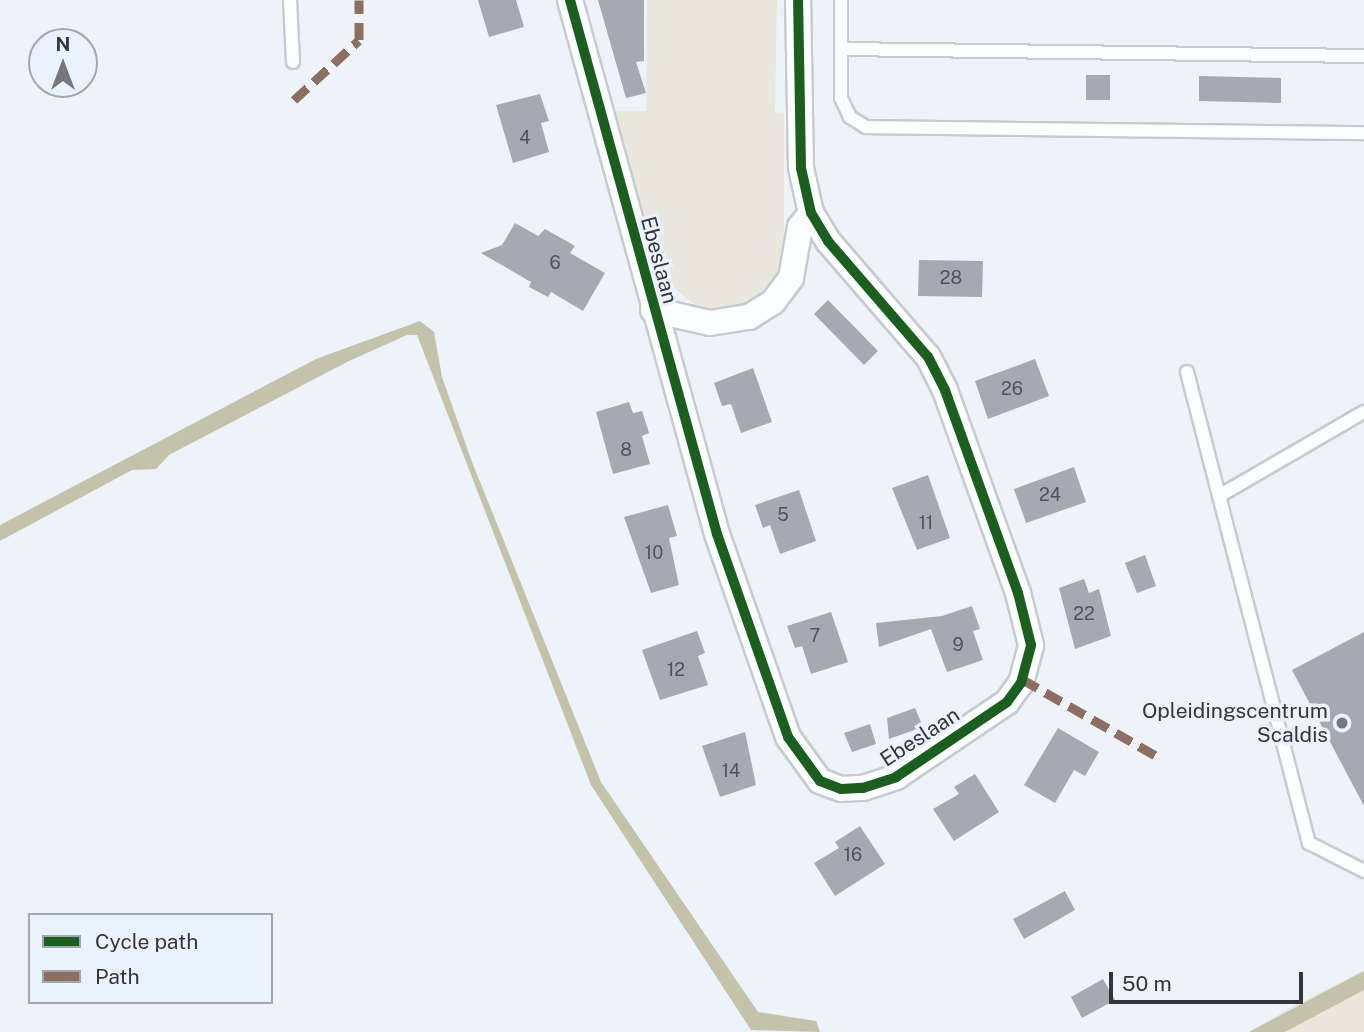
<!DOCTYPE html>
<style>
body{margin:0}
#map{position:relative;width:1364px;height:1032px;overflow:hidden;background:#eef3f9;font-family:"Public Sans",sans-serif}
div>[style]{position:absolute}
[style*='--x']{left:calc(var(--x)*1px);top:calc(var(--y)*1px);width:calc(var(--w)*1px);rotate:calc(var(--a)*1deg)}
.green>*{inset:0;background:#e8e9dc}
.water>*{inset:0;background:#c3c2ab}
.building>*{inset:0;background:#a4aab3}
.roads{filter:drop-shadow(2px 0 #c7cbcf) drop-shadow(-2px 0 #c7cbcf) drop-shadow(0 2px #c7cbcf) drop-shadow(0 -2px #c7cbcf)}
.lane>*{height:12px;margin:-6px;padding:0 6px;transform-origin:6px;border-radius:6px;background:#fcfdfe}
.street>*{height:24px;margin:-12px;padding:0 12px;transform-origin:12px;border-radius:12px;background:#fcfdfe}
.quiet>*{height:9px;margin-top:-4.5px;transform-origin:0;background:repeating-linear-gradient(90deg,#8d6e63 0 18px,transparent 0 27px)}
.cycleway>*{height:10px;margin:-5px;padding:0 5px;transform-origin:5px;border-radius:5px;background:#1b5e20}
.dots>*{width:19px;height:19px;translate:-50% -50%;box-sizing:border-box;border:4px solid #eaf2fd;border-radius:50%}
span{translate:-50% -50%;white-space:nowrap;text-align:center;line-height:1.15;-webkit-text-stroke:7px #eaf2fd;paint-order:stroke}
.number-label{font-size:18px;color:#4f5358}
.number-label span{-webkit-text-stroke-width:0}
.street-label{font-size:21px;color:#33363a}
.poi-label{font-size:21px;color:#33363a}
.right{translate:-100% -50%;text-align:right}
.legend{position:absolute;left:28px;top:913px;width:245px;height:91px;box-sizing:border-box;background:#eaf2fd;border:2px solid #a1a7af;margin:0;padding:9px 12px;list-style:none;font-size:21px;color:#33363a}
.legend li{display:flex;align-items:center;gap:14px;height:35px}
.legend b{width:35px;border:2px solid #a1a7af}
.north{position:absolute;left:28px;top:28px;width:70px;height:70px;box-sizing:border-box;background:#eaf2fd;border:2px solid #a1a7af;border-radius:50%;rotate:0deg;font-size:19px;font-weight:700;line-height:28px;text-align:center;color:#33363a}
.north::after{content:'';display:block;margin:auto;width:24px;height:32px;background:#74787d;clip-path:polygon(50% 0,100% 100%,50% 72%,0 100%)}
.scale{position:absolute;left:1109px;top:972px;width:194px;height:32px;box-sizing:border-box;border:4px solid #33363a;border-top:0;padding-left:9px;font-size:21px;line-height:24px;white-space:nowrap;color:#33363a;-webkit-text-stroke:5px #eaf2fd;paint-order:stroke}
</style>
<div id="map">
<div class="green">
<i style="clip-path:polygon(647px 0,777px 0,775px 112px,784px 113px,784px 245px,779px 270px,765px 290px,745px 304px,721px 310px,695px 305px,665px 281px,656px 259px,615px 111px,646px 111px)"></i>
<i style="clip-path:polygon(1364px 970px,1364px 1032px,1249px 1032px,1293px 1006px)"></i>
</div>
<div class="water">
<i style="clip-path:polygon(420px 321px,434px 332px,442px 377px,472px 462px,601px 782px,758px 1012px,816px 1021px,820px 1032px,751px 1030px,591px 785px,417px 335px,407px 335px,349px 361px,169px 455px,156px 469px,132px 470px,0 541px,0 525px,316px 359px)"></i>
<i style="clip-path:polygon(1364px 971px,1364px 990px,1285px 1032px,1249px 1032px)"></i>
</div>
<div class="building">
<i style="clip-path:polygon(478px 0,516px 0,524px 27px,489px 37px)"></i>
<i style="clip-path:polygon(598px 0,644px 0,644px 61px,636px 62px,646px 93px,626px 98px)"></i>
<i style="clip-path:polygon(1086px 75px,1110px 75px,1110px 100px,1086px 100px)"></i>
<i style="clip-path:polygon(1199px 76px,1281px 78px,1281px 103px,1199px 101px)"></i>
<i style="clip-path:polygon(540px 94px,549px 121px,541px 123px,549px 152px,513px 163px,496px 105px)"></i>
<i style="clip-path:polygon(515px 223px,538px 236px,545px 229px,575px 246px,570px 253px,605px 273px,583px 311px,551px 292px,548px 297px,529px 287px,531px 282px,481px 253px,502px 245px)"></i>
<i style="clip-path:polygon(919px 260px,983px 261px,982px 297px,918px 296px)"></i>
<i style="clip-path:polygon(828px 300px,878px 351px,864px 365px,814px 314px)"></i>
<i style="clip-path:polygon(1035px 359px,1049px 396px,988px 419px,975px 381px)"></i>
<i style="clip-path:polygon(753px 368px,772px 422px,741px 433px,731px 404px,722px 406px,714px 383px)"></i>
<i style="clip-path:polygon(629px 402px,633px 413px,642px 411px,649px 433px,642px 436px,650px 464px,613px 474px,596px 412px)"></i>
<i style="clip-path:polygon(1074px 467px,1086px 502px,1026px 523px,1014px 489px)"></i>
<i style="clip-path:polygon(928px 475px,950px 538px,917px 550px,892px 488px)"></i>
<i style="clip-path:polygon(799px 490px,816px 541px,780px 554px,770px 525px,763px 528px,755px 505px)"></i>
<i style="clip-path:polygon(668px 505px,677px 536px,669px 538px,679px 585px,651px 593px,624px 517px)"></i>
<i style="clip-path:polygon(1145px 555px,1156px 586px,1137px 593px,1125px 563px)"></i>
<i style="clip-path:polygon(1084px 579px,1089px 593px,1099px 589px,1111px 636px,1075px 649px,1059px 588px)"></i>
<i style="clip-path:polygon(972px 606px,980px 629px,973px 631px,983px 660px,947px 672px,931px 629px,879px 647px,876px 623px,942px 616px)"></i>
<i style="clip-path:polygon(831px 612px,848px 662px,811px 674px,802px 646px,795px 648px,787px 626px)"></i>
<i style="clip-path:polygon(697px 631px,705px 653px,698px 656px,708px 685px,660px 700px,642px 650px)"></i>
<i style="clip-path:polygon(1364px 632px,1364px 806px,1292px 670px)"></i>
<i style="clip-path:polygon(915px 708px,923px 727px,889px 739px,887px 718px)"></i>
<i style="clip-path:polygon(870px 724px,876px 744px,852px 752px,844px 733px)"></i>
<i style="clip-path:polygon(1058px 728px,1099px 752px,1085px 776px,1074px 770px,1055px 803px,1024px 785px)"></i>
<i style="clip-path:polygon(745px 732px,756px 785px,720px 797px,702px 746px)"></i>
<i style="clip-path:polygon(975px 774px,999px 812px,954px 841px,933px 809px,959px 794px,954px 787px)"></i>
<i style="clip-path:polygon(860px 826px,885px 864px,835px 896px,814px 863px,839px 848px,835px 842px)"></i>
<i style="clip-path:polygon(1065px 891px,1075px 910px,1024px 939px,1013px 919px)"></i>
<i style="clip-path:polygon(1103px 979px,1115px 1000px,1082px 1018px,1071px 997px)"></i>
</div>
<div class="roads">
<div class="lane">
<i style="--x:290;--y:0;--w:62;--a:87.2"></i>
<i style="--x:841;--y:0;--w:98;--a:90"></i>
<i style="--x:841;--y:98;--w:21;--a:65"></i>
<i style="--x:850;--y:117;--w:19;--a:32"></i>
<i style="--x:866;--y:127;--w:498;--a:0.7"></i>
<i style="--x:841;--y:49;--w:523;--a:0.77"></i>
<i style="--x:1187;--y:372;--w:487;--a:75.5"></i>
<i style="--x:1309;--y:843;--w:62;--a:27"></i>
<i style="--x:1219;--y:496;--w:168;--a:-30.1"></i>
</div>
<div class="street">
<i style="--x:570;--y:0;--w:554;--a:74.61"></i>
<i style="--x:717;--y:534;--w:215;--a:70.7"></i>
<i style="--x:788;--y:737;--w:54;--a:54"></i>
<i style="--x:820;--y:781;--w:22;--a:21"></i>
<i style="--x:841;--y:789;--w:22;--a:-3"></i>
<i style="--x:863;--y:788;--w:35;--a:-18"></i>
<i style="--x:896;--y:777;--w:134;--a:-34"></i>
<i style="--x:1007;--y:702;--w:24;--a:-54"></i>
<i style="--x:1021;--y:683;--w:39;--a:-75"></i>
<i style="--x:1031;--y:645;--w:54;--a:-104"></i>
<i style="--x:1018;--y:593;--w:216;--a:-109.8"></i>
<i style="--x:945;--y:390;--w:37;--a:-117"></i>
<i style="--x:928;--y:357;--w:153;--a:-130.8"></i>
<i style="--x:828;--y:241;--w:33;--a:-121"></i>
<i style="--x:811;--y:213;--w:46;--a:-102.5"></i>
<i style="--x:801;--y:168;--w:168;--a:-91"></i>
<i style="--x:653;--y:310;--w:58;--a:12.8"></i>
<i style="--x:710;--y:323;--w:39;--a:-9"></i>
<i style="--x:749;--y:317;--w:28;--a:-32"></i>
<i style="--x:773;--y:302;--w:30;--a:-53"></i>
<i style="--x:791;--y:278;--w:52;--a:-80"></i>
<i style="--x:800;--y:227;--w:18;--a:-52"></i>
</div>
</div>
<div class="quiet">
<i style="--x:294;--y:100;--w:88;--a:-42.7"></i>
<i style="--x:359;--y:40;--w:40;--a:-90"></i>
<i style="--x:1022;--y:679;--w:157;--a:29.8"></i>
</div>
<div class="cycleway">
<i style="--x:570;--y:0;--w:554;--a:74.61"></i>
<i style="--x:717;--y:534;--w:215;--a:70.7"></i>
<i style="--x:788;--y:737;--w:54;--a:54"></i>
<i style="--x:820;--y:781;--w:22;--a:21"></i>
<i style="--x:841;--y:789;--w:22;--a:-3"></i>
<i style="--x:863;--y:788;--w:35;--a:-18"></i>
<i style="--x:896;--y:777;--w:134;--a:-34"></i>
<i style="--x:1007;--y:702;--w:24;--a:-54"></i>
<i style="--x:1021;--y:683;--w:39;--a:-75"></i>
<i style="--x:1031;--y:645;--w:54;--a:-104"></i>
<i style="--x:1018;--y:593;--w:216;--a:-109.8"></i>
<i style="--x:945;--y:390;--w:37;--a:-117"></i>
<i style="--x:928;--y:357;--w:153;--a:-130.8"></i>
<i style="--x:828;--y:241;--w:33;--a:-121"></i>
<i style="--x:811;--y:213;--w:46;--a:-102.5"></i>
<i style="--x:801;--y:168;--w:168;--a:-91"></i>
</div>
<div class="dots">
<i style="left:1342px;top:723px;background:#74787d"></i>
</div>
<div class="number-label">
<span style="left:525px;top:138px">4</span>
<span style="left:555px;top:263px">6</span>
<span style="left:951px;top:278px">28</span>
<span style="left:1012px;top:389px">26</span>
<span style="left:626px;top:450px">8</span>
<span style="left:1050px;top:495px">24</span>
<span style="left:783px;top:515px">5</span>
<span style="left:926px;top:523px">11</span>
<span style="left:654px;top:553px">10</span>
<span style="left:1084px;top:614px">22</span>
<span style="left:815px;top:636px">7</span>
<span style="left:958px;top:645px">9</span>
<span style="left:676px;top:670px">12</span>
<span style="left:731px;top:771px">14</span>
<span style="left:853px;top:855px">16</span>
</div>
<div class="street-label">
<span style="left:659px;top:260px;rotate:75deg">Ebeslaan</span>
<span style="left:920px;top:737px;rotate:-33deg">Ebeslaan</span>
</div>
<div class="poi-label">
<span class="right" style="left:1328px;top:723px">Opleidingscentrum<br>Scaldis</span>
</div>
<ul class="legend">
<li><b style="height:9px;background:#1b5e20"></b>Cycle path</li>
<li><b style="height:9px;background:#8d6e63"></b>Path</li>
</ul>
<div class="north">N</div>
<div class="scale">50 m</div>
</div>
